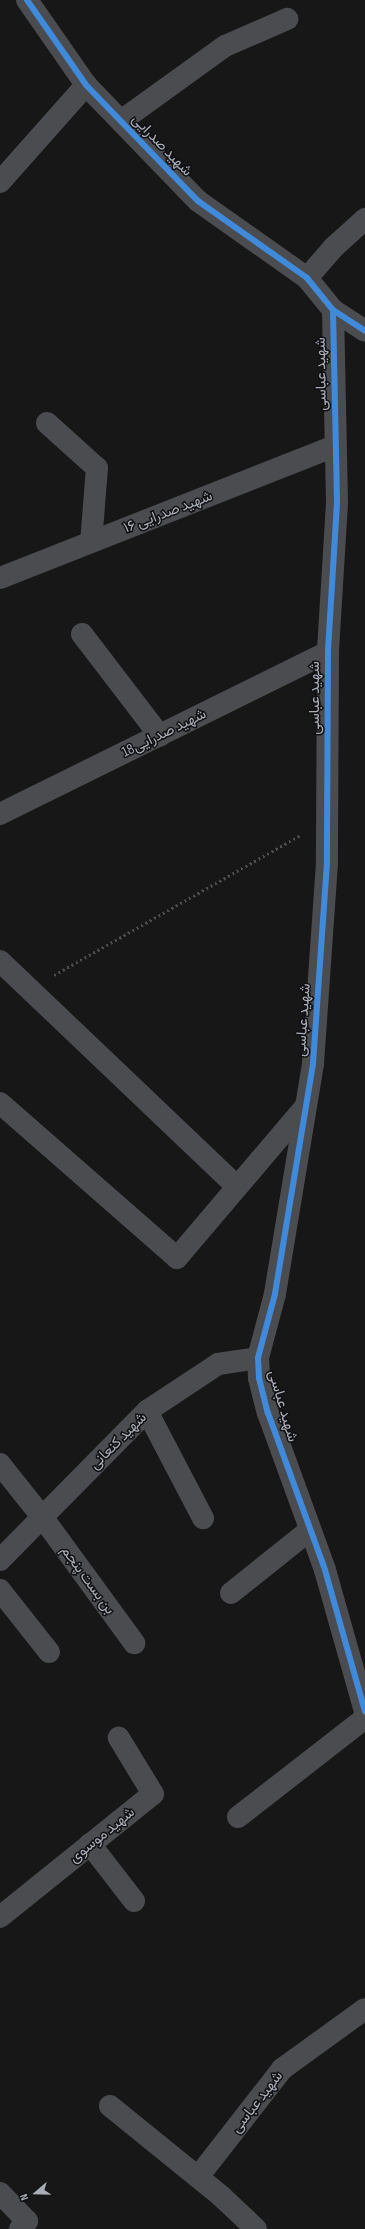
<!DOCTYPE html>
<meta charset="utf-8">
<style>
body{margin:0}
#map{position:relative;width:365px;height:2229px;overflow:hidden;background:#171717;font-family:"Sofia Sans Condensed",Vazirmatn,sans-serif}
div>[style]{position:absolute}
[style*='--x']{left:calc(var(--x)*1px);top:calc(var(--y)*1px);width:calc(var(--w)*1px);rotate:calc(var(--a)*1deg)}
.path>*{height:2.5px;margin-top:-1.25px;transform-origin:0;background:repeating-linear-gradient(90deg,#4d4e52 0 2px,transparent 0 5px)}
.street>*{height:22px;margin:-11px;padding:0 11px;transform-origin:11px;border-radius:11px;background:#4b4c50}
.cycleway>*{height:6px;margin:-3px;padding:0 3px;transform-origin:3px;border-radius:3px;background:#408adc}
span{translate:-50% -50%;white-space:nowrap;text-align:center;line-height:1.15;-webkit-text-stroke:3px #111113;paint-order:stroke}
.street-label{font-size:15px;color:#a8adb8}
.north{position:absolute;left:16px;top:2173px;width:40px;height:40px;-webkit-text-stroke:3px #111113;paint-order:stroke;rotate:250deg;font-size:11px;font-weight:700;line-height:16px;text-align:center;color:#a8adb8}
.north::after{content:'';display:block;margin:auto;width:14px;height:18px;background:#a8adb8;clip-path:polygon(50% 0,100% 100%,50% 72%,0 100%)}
</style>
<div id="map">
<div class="path">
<i style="--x:54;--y:975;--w:283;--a:-29.6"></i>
</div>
<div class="street">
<i style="--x:27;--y:0;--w:103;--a:55.2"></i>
<i style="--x:86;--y:85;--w:161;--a:46"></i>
<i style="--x:198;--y:201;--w:133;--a:35.2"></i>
<i style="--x:307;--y:278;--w:41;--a:50.9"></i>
<i style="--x:333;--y:310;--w:38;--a:33"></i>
<i style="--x:121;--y:121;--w:128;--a:-35.8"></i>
<i style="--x:225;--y:46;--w:68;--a:-23.5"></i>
<i style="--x:0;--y:182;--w:130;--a:-48.4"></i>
<i style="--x:307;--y:278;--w:41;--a:-48.9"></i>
<i style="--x:334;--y:247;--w:42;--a:-42.1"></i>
<i style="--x:333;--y:310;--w:193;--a:88.8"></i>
<i style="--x:337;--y:503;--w:149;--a:93.5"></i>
<i style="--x:328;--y:652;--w:211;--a:90.3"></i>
<i style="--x:327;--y:863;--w:201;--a:94"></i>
<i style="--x:313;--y:1064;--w:233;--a:99.4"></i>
<i style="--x:275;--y:1294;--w:66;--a:104.9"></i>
<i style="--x:258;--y:1358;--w:20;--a:87"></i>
<i style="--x:259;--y:1378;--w:36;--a:76"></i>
<i style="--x:268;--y:1413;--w:167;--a:70"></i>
<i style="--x:325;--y:1570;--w:147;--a:74.2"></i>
<i style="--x:47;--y:423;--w:67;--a:42"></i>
<i style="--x:97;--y:468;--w:74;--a:94.6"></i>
<i style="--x:0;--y:578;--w:360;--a:-21.5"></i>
<i style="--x:82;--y:634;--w:128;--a:52.6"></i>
<i style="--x:0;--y:814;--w:366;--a:-26.3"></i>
<i style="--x:0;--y:961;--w:327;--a:43.6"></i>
<i style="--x:0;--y:1103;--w:235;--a:41.2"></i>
<i style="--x:177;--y:1258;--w:198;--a:-49.7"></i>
<i style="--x:147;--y:1411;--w:121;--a:62.4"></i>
<i style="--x:0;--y:1464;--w:69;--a:51.5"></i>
<i style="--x:43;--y:1518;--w:155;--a:53.9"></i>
<i style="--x:0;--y:1560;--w:209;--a:-45.4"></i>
<i style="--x:147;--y:1411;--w:85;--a:-33.5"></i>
<i style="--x:218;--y:1364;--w:40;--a:-8.5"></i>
<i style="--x:0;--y:1590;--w:79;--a:51.7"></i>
<i style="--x:231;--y:1593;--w:101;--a:-38.6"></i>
<i style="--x:238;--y:1817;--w:161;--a:-37.9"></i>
<i style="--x:90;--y:1844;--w:72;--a:52.3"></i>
<i style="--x:0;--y:1917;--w:196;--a:-38.8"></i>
<i style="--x:153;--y:1794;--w:66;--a:-121.3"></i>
<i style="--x:110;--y:2106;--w:143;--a:39"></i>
<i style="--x:221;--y:2196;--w:48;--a:43.3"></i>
<i style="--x:198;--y:2177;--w:137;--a:-52.1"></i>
<i style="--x:282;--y:2069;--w:102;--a:-35.9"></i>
<i style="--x:0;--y:2193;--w:39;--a:46"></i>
<i style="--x:27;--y:2221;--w:11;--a:131"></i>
</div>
<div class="cycleway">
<i style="--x:27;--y:0;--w:103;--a:55.2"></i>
<i style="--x:86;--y:85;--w:161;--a:46"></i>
<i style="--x:198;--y:201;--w:133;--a:35.2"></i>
<i style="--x:307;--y:278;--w:41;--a:50.9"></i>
<i style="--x:333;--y:310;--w:38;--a:33"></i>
<i style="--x:333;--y:310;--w:193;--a:88.8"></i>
<i style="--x:337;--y:503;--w:149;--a:93.5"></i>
<i style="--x:328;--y:652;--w:211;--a:90.3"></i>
<i style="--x:327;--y:863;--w:201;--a:94"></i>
<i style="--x:313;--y:1064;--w:233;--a:99.4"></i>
<i style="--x:275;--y:1294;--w:66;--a:104.9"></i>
<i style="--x:258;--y:1358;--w:20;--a:87"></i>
<i style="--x:259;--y:1378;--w:36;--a:76"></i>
<i style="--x:268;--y:1413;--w:167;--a:70"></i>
<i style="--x:325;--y:1570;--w:147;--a:74.2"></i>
</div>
<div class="street-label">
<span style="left:162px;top:145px;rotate:46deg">شهید صدرایی</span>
<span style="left:321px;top:374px;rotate:-91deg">شهید عباسی</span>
<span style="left:168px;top:512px;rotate:-21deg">شهید صدرایی ۱۶</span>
<span style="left:315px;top:698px;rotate:-90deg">شهید عباسی</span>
<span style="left:164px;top:733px;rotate:-26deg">شهید صدرایی18</span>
<span style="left:303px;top:1020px;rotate:-86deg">شهید عباسی</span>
<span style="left:283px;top:1406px;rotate:74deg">شهید عباسی</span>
<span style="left:118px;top:1441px;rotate:-45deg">شهید کنعانی</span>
<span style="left:88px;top:1580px;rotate:54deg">بن بست پنجم</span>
<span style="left:102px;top:1835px;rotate:-39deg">شهید موسوی</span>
<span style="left:257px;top:2102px;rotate:-52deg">شهید عباسی</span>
</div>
<div class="north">N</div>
</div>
